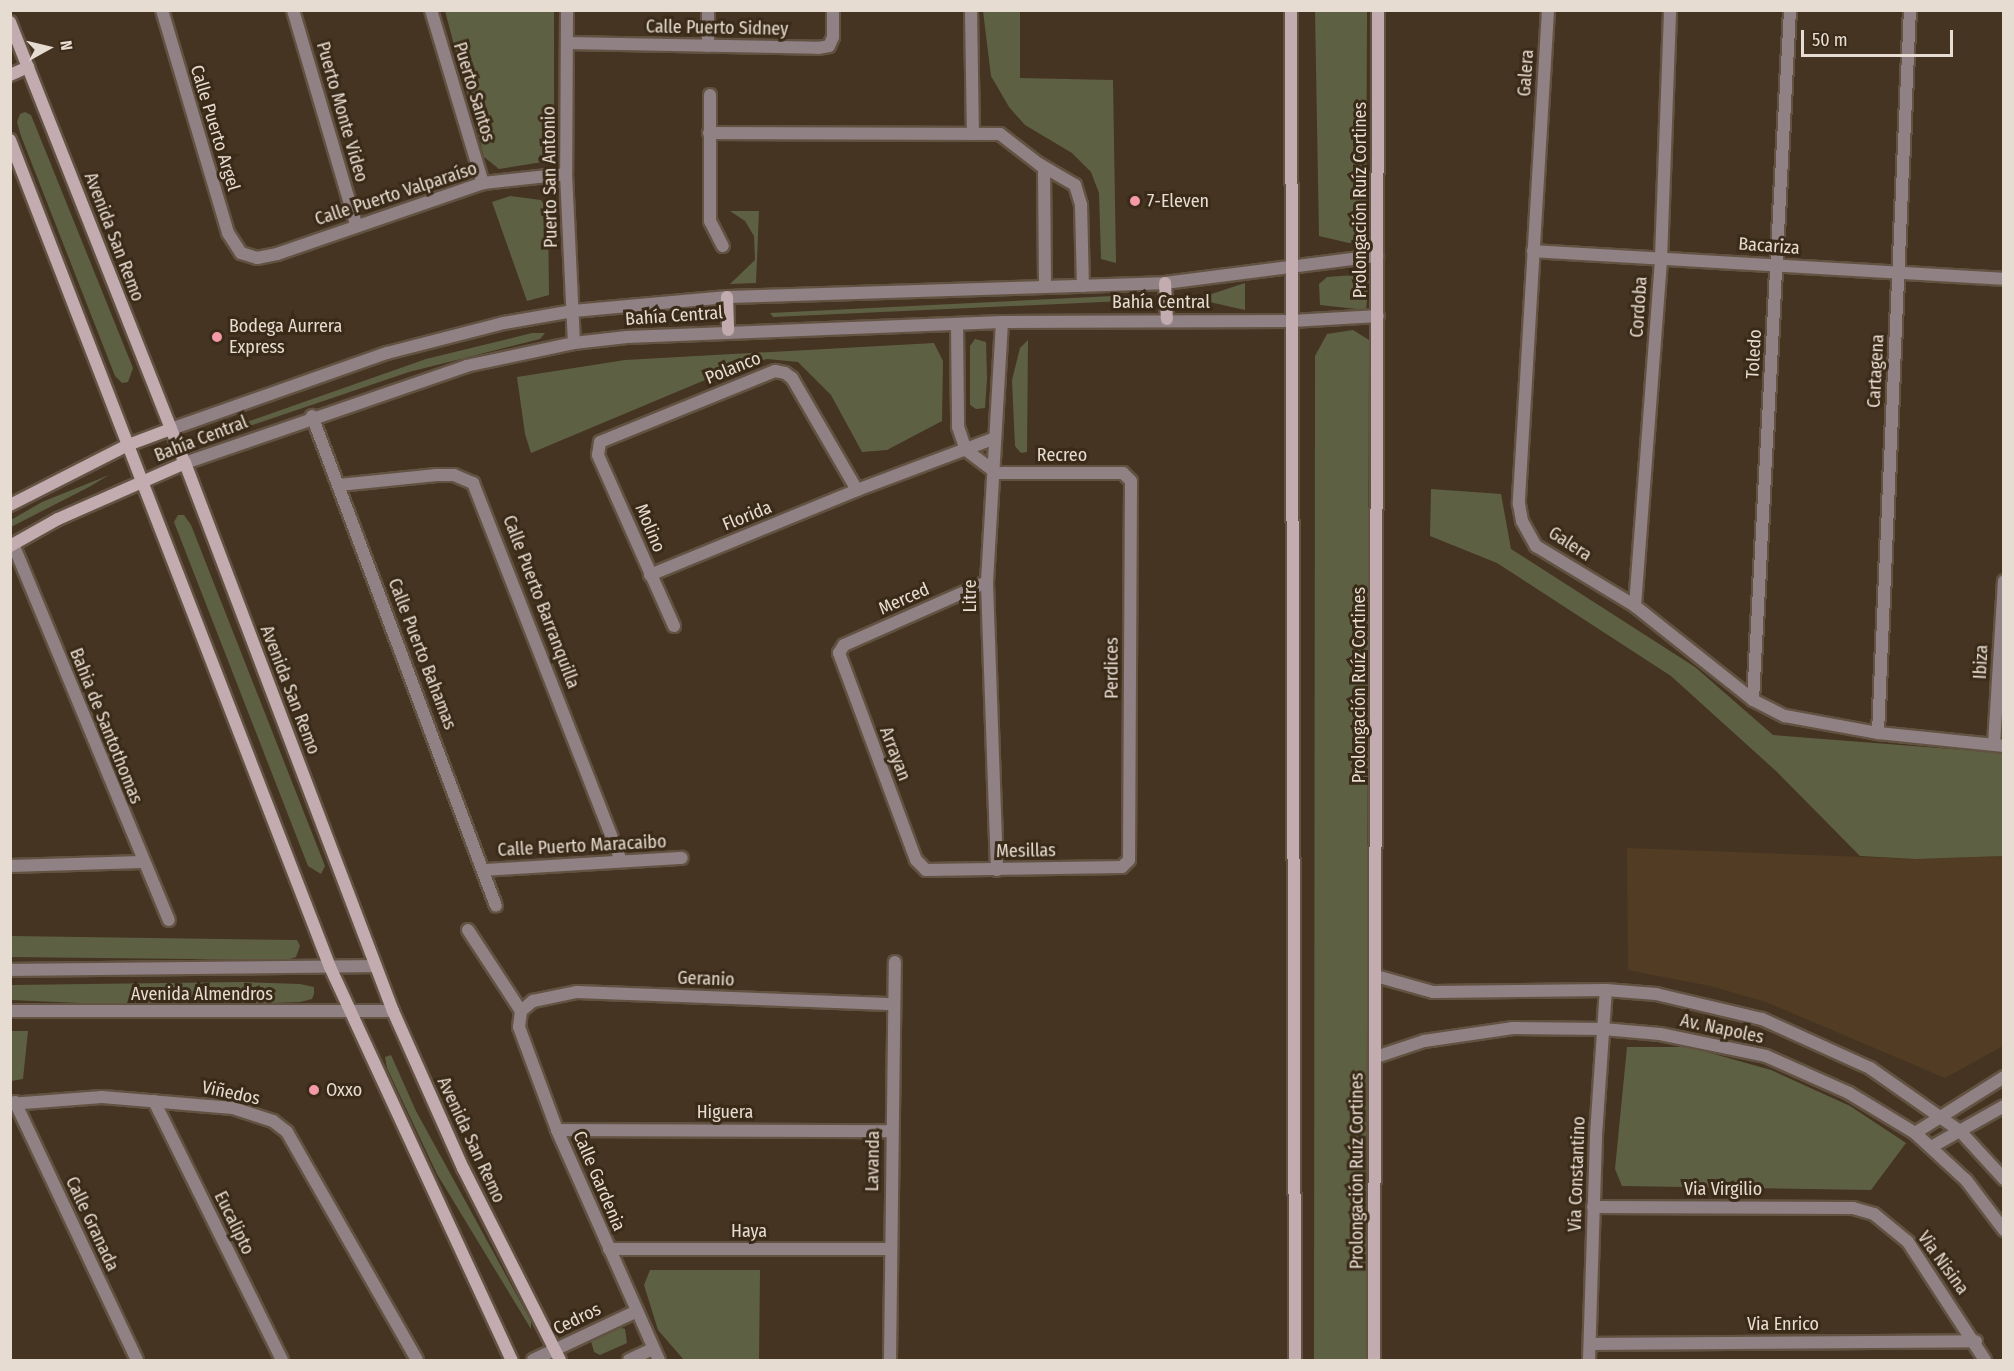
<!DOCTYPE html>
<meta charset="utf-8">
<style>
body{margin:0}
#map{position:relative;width:2014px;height:1371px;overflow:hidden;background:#453422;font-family:"Fira Sans Condensed",sans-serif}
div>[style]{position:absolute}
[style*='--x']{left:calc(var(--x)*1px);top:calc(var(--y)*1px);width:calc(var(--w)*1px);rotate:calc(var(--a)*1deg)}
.built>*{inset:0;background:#523d24}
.green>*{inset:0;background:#5e6043}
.roads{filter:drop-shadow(2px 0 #625242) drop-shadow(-2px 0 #625242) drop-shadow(0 2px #625242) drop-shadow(0 -2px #625242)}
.street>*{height:12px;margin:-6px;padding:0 6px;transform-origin:6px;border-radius:6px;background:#908284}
.secondary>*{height:12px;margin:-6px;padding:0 6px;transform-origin:6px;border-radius:6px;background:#c2acaf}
.dots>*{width:16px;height:16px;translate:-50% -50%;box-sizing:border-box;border:3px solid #3a2a18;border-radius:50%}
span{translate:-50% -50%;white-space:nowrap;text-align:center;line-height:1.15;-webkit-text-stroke:6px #3a2a18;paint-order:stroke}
.street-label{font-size:18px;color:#e6dcd1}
.poi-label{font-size:18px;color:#e6dcd1}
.left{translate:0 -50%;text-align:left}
.frame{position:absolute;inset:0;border:12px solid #e6dcd1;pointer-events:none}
.north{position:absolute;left:18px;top:18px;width:60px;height:60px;-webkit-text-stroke:4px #3a2a18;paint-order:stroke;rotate:82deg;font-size:16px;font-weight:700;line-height:24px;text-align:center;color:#e6dcd1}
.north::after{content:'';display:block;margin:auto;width:21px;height:27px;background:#e6dcd1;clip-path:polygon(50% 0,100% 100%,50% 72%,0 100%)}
.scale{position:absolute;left:1801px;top:30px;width:152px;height:27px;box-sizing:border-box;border:3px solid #e6dcd1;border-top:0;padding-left:8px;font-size:18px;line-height:21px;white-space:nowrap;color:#e6dcd1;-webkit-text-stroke:4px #3a2a18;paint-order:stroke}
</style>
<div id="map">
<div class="built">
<i style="clip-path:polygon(1627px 848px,1916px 859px,2003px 856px,2003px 1046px,1945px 1078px,1766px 1002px,1710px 986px,1628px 970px)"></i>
</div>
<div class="green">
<i style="clip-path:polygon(445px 11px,554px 11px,554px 143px,549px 161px,499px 169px,484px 157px)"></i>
<i style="clip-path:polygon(983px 11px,1020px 11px,1020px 78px,1113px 80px,1116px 263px,1101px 259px,1099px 193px,1091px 172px,1072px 153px,1025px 125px,1009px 107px,991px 76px)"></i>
<i style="clip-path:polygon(1315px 11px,1367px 11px,1366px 239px,1349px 243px,1319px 236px)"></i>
<i style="clip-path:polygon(25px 112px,31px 115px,133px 368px,128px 382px,122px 383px,115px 376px,21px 136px,17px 122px,20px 114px)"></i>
<i style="clip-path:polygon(510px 196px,541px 200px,548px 210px,549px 295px,527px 301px,492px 202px)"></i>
<i style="clip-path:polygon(730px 211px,759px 211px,756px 283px,730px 284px,755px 260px,754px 236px,745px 221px)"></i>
<i style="clip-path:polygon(1355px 275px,1369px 279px,1366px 310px,1320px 305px,1319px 284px,1327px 277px)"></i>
<i style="clip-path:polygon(1245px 283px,1245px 310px,1196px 299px)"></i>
<i style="clip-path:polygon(1133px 295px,1145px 300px,773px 317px,770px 313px)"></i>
<i style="clip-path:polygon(1353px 330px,1369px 340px,1366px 1360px,1314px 1360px,1315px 356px,1327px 334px)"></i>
<i style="clip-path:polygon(532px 333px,545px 333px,540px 339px,409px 372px,223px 435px,213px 434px,426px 359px)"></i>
<i style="clip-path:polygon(975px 339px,986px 342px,987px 379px,985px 408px,976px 409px,970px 405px,970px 346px)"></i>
<i style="clip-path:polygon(1028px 340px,1027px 452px,1021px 453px,1015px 446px,1012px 380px,1020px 348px)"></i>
<i style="clip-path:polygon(934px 343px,943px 361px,942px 421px,887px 450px,862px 452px,831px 395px,798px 362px,767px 359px,736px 367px,531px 453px,525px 434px,517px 377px,625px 360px)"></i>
<i style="clip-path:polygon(109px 475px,89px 487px,11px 527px,11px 520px,42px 502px)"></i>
<i style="clip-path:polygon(1431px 489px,1501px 494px,1511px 549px,1695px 667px,1773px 735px,2003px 753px,2003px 856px,1916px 859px,1860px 856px,1776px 771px,1671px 676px,1497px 563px,1430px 536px)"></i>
<i style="clip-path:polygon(178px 515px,184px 515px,191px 525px,325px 866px,321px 874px,308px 866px,174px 522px)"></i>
<i style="clip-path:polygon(11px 936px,297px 940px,300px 946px,296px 957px,287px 960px,11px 957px)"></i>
<i style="clip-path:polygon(243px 982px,300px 984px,314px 987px,314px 994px,312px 999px,300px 1002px,169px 1007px,11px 1000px,11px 985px)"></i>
<i style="clip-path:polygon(11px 1031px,28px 1031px,23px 1079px,11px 1081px)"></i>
<i style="clip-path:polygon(1627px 1047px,1689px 1047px,1771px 1070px,1850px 1106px,1906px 1143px,1871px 1190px,1622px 1186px,1615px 1169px)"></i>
<i style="clip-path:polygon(391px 1055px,416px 1111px,531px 1321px,531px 1329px,437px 1174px,387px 1068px,385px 1057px)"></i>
<i style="clip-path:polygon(650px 1270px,760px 1270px,759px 1360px,684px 1360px,658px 1330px,644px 1285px)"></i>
<i style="clip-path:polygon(618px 1327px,625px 1329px,627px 1343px,600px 1355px,594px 1352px,591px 1341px)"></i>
</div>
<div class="roads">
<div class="street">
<i style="--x:162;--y:10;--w:233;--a:73.5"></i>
<i style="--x:228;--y:233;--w:24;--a:57"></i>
<i style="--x:241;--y:253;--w:17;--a:17"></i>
<i style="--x:257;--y:258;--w:20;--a:-11"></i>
<i style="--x:277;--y:254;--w:218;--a:-19"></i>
<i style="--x:483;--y:183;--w:83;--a:-6.2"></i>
<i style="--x:293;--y:10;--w:223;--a:73.6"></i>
<i style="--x:431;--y:10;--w:181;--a:73.3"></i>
<i style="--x:567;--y:10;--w:164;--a:90.3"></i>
<i style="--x:566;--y:174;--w:169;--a:87.3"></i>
<i style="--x:708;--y:10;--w:36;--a:90"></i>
<i style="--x:971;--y:10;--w:124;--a:89.1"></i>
<i style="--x:1548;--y:10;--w:495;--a:93.4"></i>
<i style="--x:1519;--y:504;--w:17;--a:80"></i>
<i style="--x:1522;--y:521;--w:29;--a:61"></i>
<i style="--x:1536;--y:546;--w:116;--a:31.2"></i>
<i style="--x:1635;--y:606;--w:151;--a:38.5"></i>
<i style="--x:1753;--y:700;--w:36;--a:27"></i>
<i style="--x:1785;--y:716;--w:95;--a:10.4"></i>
<i style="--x:1878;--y:733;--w:127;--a:5.9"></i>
<i style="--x:567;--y:43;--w:251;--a:1.1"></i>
<i style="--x:818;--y:48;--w:11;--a:-10"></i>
<i style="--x:829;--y:46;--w:10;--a:-66"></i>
<i style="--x:833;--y:37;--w:27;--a:-90"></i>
<i style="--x:710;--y:95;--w:126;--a:90"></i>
<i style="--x:710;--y:221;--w:28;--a:63"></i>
<i style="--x:709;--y:133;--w:291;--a:0.2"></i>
<i style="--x:1000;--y:134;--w:56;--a:37.7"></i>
<i style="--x:1044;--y:168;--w:119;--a:89.5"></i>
<i style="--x:1039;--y:164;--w:42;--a:30.3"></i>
<i style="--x:1075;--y:185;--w:21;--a:73"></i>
<i style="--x:1081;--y:205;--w:81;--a:88.6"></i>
<i style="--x:1533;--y:251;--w:472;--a:3.4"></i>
<i style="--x:957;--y:324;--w:103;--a:89.4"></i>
<i style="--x:958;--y:427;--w:24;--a:71"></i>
<i style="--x:312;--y:416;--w:523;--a:69.42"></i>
<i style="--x:171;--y:429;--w:229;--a:-19.4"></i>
<i style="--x:387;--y:353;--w:121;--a:-14.4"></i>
<i style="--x:504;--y:323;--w:70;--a:-9.9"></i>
<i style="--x:573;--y:311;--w:155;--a:-5.2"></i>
<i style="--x:727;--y:297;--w:438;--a:-1.8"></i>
<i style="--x:1165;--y:283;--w:214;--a:-7.3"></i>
<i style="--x:966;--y:450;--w:38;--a:37"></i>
<i style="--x:996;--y:473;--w:127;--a:0"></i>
<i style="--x:1123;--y:473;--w:11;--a:45"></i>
<i style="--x:1131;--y:481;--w:379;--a:90.3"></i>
<i style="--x:1129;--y:860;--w:10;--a:135"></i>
<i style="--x:1122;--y:867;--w:196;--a:179.1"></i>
<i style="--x:926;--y:870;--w:14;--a:-135"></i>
<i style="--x:916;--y:860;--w:221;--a:-110.4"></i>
<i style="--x:839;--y:653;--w:9;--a:-58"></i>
<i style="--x:844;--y:645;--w:156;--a:-23.8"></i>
<i style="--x:185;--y:463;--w:297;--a:-19"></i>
<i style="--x:466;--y:366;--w:110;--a:-12"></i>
<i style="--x:574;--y:343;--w:53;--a:-6.5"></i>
<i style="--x:627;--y:337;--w:375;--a:-2.3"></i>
<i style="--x:1002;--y:322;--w:290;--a:-0.2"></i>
<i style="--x:1292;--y:321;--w:86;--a:-3.3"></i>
<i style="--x:339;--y:485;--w:98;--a:-5.9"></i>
<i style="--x:436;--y:475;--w:18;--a:0"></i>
<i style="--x:454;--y:475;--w:21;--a:23"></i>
<i style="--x:473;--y:483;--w:406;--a:68.6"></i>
<i style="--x:13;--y:544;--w:407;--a:67.5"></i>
<i style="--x:650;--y:575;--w:224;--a:-22.3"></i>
<i style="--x:857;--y:490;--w:147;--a:-20.6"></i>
<i style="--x:1635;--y:606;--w:349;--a:-85.7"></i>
<i style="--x:1661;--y:258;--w:248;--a:-87.9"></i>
<i style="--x:674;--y:626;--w:187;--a:-114"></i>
<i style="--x:598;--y:455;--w:13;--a:-81"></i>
<i style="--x:600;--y:442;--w:189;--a:-22.1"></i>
<i style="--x:775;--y:371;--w:10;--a:11"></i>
<i style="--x:785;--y:373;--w:9;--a:36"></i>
<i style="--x:792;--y:378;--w:129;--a:59.9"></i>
<i style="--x:1753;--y:700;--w:691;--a:-86.93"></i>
<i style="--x:1878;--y:733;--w:724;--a:-87.47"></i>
<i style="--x:1994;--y:745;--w:164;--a:-86.5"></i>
<i style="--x:10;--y:866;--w:132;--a:-1.7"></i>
<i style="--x:484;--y:870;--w:198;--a:-3.5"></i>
<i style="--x:997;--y:870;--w:288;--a:-92"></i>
<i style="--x:987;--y:582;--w:260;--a:-86.7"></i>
<i style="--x:468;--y:930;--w:97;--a:56.8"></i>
<i style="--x:10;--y:970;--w:365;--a:-0.6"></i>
<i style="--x:1376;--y:976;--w:59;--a:15.7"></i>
<i style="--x:1433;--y:992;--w:173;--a:-0.7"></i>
<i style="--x:1606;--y:990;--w:50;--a:4.6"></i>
<i style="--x:1656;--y:994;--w:109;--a:13.3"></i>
<i style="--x:1762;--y:1019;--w:119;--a:24.4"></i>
<i style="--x:1870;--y:1068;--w:110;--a:35"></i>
<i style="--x:1960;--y:1131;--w:65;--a:47.5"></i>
<i style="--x:10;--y:1011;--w:383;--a:0"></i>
<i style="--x:521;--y:1011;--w:16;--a:97"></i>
<i style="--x:519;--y:1027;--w:110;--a:69.7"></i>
<i style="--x:557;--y:1130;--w:252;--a:66.1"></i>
<i style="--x:521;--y:1011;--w:16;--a:-40"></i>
<i style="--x:533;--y:1001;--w:45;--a:-11.6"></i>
<i style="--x:577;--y:992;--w:317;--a:2.2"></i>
<i style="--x:1376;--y:1057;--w:51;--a:-18.4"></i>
<i style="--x:1424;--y:1041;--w:90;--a:-8.3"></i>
<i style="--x:1513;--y:1028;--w:90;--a:0.6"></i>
<i style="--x:1603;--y:1029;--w:57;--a:5"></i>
<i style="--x:1660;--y:1034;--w:108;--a:11.7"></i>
<i style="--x:1766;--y:1056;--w:91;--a:24"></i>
<i style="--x:1849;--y:1093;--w:77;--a:31.2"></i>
<i style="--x:1915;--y:1133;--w:69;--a:42.7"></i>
<i style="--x:1966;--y:1180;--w:63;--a:52.8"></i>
<i style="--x:154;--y:1101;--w:289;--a:63.7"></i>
<i style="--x:15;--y:1102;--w:285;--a:64.7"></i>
<i style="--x:10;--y:1104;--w:92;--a:-4.4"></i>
<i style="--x:102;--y:1097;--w:131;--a:4.8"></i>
<i style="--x:233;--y:1108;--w:42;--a:18"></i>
<i style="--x:273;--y:1121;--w:18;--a:38"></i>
<i style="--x:287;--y:1132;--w:262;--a:60.3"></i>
<i style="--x:557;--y:1130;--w:335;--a:0.2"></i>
<i style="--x:1915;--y:1133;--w:105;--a:-32.2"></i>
<i style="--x:1933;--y:1146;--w:81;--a:-29.4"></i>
<i style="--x:1593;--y:1207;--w:260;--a:0.2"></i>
<i style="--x:1853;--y:1208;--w:22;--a:16"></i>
<i style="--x:1874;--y:1214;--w:44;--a:39.5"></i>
<i style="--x:1908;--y:1242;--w:141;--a:56.9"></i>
<i style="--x:609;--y:1249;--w:281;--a:0"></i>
<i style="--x:1590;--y:1344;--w:386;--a:-0.4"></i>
<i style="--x:533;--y:1360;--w:115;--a:-25.2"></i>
<i style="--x:629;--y:1360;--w:26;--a:-25"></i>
<i style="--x:890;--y:1360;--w:398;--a:-89.3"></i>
<i style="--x:1589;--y:1360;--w:225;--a:-88.2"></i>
<i style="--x:1596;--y:1135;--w:145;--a:-86.1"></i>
</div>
<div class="secondary">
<i style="--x:1291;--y:10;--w:1350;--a:89.83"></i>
<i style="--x:10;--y:22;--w:474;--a:68.4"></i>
<i style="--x:185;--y:463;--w:586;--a:69.22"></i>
<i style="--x:393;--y:1011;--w:172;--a:66"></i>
<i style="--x:463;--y:1168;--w:215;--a:63.2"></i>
<i style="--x:10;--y:75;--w:20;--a:-24"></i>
<i style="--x:10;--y:140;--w:887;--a:68.85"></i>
<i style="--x:330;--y:967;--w:433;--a:65.2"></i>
<i style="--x:1165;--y:283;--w:36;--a:87"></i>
<i style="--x:727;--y:297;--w:33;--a:88"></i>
<i style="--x:10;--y:505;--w:132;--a:-27"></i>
<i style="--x:128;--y:445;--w:46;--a:-20.4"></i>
<i style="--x:10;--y:546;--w:55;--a:-29.4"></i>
<i style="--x:58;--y:519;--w:139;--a:-23.8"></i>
<i style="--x:1374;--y:1360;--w:1350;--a:-89.83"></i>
</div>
</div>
<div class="dots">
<i style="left:1135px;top:201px;background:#f49aa6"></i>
<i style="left:217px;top:337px;background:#f49aa6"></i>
<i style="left:314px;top:1090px;background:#f49aa6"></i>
</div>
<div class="street-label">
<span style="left:717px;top:28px;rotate:1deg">Calle Puerto Sidney</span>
<span style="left:1526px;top:73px;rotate:-86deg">Galera</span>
<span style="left:474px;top:92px;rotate:73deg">Puerto Santos</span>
<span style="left:342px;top:112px;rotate:74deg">Puerto Monte Video</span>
<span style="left:215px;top:128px;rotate:73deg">Calle Puerto Argel</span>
<span style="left:550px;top:177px;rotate:-91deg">Puerto San Antonio</span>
<span style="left:396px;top:194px;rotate:-18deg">Calle Puerto Valparaíso</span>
<span style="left:1360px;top:200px;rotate:-90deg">Prolongación Ruíz Cortines</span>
<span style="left:114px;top:237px;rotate:69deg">Avenida San Remo</span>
<span style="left:1769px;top:246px;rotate:4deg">Bacariza</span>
<span style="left:1161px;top:302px">Bahía Central</span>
<span style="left:1639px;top:307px;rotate:-86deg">Cordoba</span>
<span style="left:674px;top:316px;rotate:-4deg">Bahía Central</span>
<span style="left:1754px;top:354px;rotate:-87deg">Toledo</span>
<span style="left:733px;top:368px;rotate:-22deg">Polanco</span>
<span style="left:1876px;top:371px;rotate:-87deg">Cartagena</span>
<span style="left:201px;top:439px;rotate:-21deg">Bahía Central</span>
<span style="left:1062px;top:455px">Recreo</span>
<span style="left:747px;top:516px;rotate:-22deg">Florida</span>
<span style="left:650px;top:528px;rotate:67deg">Molino</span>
<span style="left:1570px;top:544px;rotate:33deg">Galera</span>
<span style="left:970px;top:596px;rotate:-90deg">Litre</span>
<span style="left:904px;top:599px;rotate:-24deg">Merced</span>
<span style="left:541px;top:602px;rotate:69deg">Calle Puerto Barranquilla</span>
<span style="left:422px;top:654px;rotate:69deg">Calle Puerto Bahamas</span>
<span style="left:1981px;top:662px;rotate:-87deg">Ibiza</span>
<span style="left:1112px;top:668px;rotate:-90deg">Perdices</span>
<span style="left:1359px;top:685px;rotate:-90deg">Prolongación Ruíz Cortines</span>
<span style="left:290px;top:690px;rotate:69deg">Avenida San Remo</span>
<span style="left:106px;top:726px;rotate:68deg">Bahia de Santothomas</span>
<span style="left:895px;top:754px;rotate:69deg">Arrayan</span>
<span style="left:582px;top:846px;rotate:-3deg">Calle Puerto Maracaibo</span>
<span style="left:1026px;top:851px;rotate:-1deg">Mesillas</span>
<span style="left:706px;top:979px;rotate:2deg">Geranio</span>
<span style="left:202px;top:994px">Avenida Almendros</span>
<span style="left:1722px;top:1029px;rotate:12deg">Av. Napoles</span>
<span style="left:231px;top:1093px;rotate:12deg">Viñedos</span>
<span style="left:725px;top:1112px">Higuera</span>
<span style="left:471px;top:1140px;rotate:65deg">Avenida San Remo</span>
<span style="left:873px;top:1161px;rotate:-89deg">Lavanda</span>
<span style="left:1357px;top:1171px;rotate:-90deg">Prolongación Ruíz Cortines</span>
<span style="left:1577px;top:1174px;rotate:-88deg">Via Constantino</span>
<span style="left:599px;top:1181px;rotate:67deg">Calle Gardenia</span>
<span style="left:1723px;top:1189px">Via Virgilio</span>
<span style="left:234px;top:1223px;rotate:64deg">Eucalipto</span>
<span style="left:92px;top:1224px;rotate:65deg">Calle Granada</span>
<span style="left:749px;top:1231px">Haya</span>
<span style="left:1943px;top:1263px;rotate:54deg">Via Nisina</span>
<span style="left:577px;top:1319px;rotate:-26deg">Cedros</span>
<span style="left:1783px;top:1324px">Via Enrico</span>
</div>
<div class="poi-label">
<span class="left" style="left:1147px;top:201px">7-Eleven</span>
<span class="left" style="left:229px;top:337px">Bodega Aurrera<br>Express</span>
<span class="left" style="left:326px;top:1090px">Oxxo</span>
</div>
<div class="frame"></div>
<div class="north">N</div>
<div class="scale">50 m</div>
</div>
